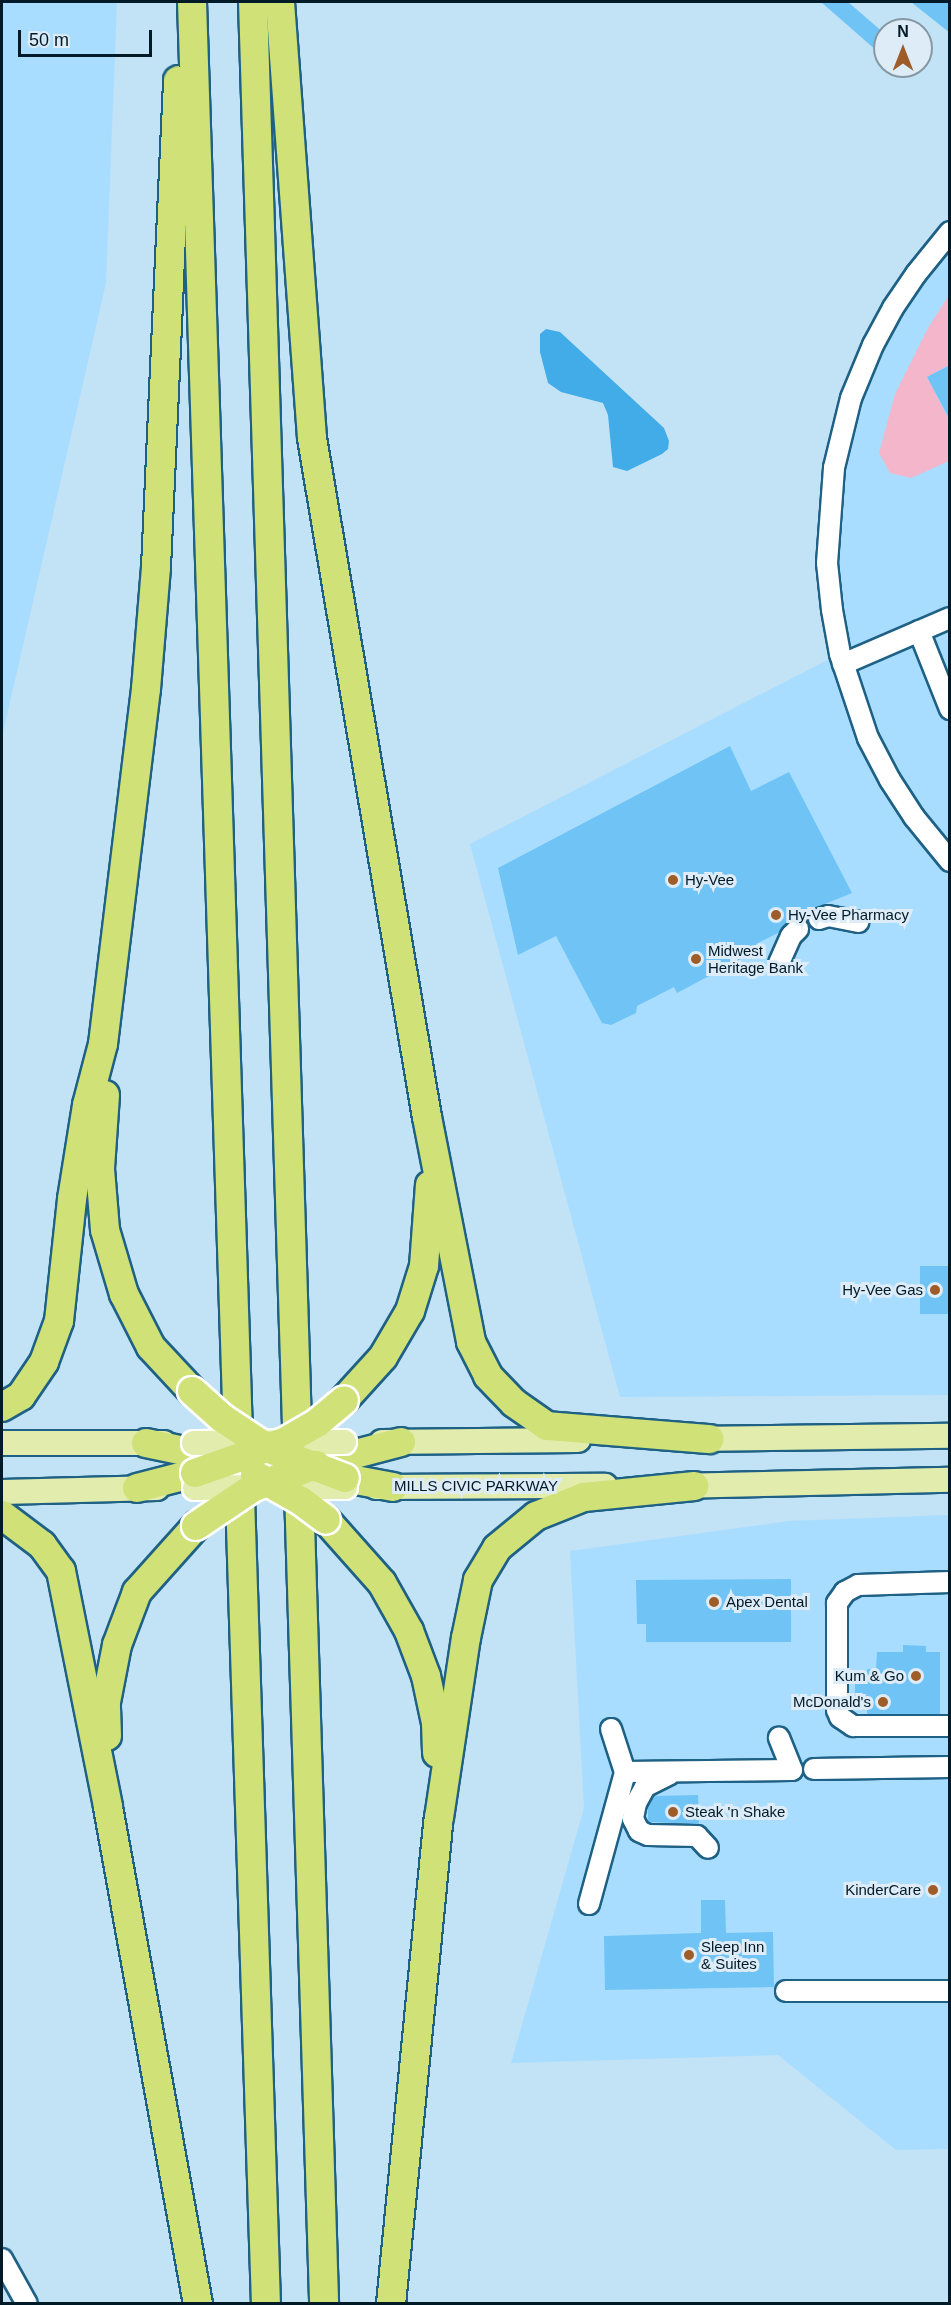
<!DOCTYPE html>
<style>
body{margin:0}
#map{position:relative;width:951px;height:2305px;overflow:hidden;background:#c2e2f6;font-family:Helvetica,sans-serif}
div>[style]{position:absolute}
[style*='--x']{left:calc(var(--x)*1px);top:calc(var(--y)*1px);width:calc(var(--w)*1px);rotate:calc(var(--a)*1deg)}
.built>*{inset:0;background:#a9ddff}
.green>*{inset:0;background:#f3b6ca}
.water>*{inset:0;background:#41ace7}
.building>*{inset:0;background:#6fc3f5}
.roads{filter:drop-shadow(2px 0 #1e6185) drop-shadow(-2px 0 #1e6185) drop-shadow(0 2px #1e6185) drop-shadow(0 -2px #1e6185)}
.minor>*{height:20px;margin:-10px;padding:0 10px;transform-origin:10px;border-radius:10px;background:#fff}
.major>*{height:24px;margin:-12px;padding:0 12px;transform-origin:12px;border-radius:12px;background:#e2edad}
.highway>*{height:28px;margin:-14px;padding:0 14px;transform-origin:14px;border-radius:14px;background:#cfe177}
.bridges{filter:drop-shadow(2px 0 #fff) drop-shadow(-2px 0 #fff) drop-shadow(0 2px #fff) drop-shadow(0 -2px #fff)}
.major-bridge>*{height:24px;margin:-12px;padding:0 12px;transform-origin:12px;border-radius:12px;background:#e2edad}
.highway-bridge>*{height:28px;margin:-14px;padding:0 14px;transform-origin:14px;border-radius:14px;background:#cfe177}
.dots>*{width:16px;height:16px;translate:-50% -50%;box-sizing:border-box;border:3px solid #ddecf7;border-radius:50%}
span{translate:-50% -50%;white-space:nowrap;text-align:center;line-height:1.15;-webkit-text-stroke:6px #ddecf7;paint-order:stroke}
.poi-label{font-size:15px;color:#011a28}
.left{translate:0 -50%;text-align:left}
.right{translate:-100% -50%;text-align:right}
.street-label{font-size:15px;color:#011a28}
.frame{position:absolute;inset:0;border:3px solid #011a28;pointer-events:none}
.north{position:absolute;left:873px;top:18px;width:60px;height:60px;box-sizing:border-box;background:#ddecf7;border:2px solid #8598a4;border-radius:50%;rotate:0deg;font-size:16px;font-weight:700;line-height:24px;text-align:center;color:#011a28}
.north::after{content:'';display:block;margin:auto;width:21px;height:27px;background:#9e5d28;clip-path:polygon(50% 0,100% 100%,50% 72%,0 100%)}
.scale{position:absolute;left:18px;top:30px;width:134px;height:27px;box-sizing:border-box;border:3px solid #011a28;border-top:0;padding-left:8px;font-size:18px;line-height:21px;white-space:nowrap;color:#011a28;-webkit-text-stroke:4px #ddecf7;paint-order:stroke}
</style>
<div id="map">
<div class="built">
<i style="clip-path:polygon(2px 2px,117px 2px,106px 283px,2px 737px)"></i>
<i style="clip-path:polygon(949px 232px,949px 1395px,620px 1397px,470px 844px,839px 654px,828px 528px,873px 345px)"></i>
<i style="clip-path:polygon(949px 1515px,949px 2149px,896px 2150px,778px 2055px,511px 2063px,584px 1808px,570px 1551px,789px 1521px)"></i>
</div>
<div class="green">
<i style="clip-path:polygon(949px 295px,949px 365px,927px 377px,949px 420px,949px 461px,911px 478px,890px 473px,879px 453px,895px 394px,928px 328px)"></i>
</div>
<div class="water">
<i style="clip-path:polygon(546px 329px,560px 332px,664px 428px,669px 441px,668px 449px,662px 454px,627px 471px,613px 467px,608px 415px,603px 403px,561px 392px,548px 383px,540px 352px,540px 334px)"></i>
</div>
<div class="building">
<i style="clip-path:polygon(821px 2px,848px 2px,885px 34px,885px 58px)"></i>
<i style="clip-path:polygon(911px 2px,950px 2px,950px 33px)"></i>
<i style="clip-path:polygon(950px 365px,950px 420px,927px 377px)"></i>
<i style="clip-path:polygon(730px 746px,751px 791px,789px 772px,852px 893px,815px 908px,810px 912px,807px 922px,802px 918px,794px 918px,780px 932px,756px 944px,758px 950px,677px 993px,674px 987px,637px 1006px,636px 1013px,611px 1025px,602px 1023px,556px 936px,518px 955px,498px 868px)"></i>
<i style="clip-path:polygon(920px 1266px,950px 1266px,950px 1314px,920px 1314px)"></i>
<i style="clip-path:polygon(791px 1579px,791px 1642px,646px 1642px,646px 1624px,637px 1624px,636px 1580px)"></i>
<i style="clip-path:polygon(903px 1645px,926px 1646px,926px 1652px,940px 1652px,940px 1714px,867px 1714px,867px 1704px,855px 1704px,855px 1677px,867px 1677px,867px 1669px,876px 1669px,877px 1652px,903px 1652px)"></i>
<i style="clip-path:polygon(698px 1795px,699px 1824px,648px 1822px,648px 1807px,654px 1796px)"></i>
<i style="clip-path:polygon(701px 1900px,725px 1900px,726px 1933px,773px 1932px,774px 1987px,605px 1990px,604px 1936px,701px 1933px)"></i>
</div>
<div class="roads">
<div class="minor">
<i style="--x:950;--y:232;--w:54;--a:129"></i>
<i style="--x:916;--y:274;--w:41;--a:124.1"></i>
<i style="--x:893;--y:308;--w:42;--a:118.4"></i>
<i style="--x:873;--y:345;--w:57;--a:112.5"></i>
<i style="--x:851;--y:398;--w:72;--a:103.7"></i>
<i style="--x:834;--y:468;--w:95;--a:94.2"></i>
<i style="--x:827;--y:563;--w:47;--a:83.9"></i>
<i style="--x:832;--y:610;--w:45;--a:79.7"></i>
<i style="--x:840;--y:654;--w:89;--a:71.6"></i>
<i style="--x:868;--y:738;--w:47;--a:62.4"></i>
<i style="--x:890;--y:780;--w:44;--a:57"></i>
<i style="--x:914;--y:817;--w:57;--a:50.7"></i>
<i style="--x:919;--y:631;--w:84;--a:68.3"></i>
<i style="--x:843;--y:664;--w:116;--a:-23.3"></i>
<i style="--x:819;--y:919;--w:9;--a:-18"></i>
<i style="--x:828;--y:916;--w:31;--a:11"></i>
<i style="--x:779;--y:963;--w:30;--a:-66"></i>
<i style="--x:791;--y:936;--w:10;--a:-45"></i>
<i style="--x:950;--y:1582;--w:92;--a:178.1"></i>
<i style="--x:858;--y:1585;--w:15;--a:152"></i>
<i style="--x:845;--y:1592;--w:14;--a:126"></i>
<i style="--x:837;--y:1603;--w:107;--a:90"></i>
<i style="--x:837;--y:1710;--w:8;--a:67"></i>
<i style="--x:840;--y:1717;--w:16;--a:35"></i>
<i style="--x:853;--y:1726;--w:97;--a:0"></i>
<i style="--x:611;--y:1729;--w:45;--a:72"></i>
<i style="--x:814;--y:1769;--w:136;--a:-0.8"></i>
<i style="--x:670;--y:1774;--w:28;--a:153"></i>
<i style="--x:645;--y:1787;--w:18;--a:119"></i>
<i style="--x:636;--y:1803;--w:16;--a:101"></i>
<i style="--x:633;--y:1819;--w:13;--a:63"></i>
<i style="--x:639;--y:1831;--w:10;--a:24"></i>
<i style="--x:648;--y:1835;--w:49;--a:1.2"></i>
<i style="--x:697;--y:1836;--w:16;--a:47"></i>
<i style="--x:589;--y:1904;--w:137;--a:-74.7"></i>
<i style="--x:625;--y:1772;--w:167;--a:-0.7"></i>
<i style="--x:792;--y:1770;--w:35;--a:-112"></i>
<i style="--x:786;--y:1991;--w:164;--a:0"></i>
<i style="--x:2;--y:2259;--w:51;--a:60.9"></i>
</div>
<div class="major">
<i style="--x:691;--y:1439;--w:259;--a:-0.7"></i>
<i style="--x:382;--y:1442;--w:196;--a:-0.6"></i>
<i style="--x:2;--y:1443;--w:162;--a:0"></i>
<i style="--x:676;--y:1486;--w:274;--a:-1.3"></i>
<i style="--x:376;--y:1487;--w:229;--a:-0.3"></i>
<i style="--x:2;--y:1492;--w:155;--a:-1.5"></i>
</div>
<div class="highway">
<i style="--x:192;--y:2;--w:2303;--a:88.16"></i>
<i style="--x:253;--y:2;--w:2303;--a:88.23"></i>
<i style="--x:280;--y:2;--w:437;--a:85.8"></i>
<i style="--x:312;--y:438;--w:689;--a:80.39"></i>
<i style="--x:427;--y:1117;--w:229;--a:78.9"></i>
<i style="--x:471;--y:1342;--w:38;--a:63"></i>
<i style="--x:488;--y:1376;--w:37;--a:46"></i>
<i style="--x:514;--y:1403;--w:40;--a:34.9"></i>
<i style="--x:547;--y:1426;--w:163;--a:4.6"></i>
<i style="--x:105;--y:1095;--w:74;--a:93.9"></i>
<i style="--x:100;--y:1169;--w:61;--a:85.3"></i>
<i style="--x:105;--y:1230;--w:67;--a:73.5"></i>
<i style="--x:124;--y:1294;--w:59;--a:63"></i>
<i style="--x:151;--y:1347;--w:60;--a:47"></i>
<i style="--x:344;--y:1400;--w:58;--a:-47.8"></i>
<i style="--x:383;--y:1357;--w:53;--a:-59.6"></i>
<i style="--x:410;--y:1311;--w:47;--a:-72.7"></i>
<i style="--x:424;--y:1266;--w:81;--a:-85.8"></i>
<i style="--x:2;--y:1407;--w:22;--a:-30"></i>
<i style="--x:21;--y:1396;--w:41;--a:-55.9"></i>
<i style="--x:44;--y:1362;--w:44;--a:-69.9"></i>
<i style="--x:59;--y:1321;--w:123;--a:-83.9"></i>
<i style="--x:72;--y:1199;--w:95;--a:-80.9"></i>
<i style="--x:87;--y:1105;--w:63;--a:-75.3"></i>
<i style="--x:103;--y:1044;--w:358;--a:-83.1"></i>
<i style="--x:146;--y:689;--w:122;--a:-85.3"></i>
<i style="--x:156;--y:567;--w:487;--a:-87.4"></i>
<i style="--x:146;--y:1443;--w:49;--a:11.8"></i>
<i style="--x:344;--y:1457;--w:59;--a:-14.7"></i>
<i style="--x:345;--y:1478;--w:49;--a:10.6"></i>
<i style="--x:137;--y:1488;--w:60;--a:-14.5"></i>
<i style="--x:2;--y:1515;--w:50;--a:36.9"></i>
<i style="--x:42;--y:1545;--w:32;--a:54"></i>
<i style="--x:61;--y:1571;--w:241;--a:78.7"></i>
<i style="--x:108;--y:1807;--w:505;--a:79.74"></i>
<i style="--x:326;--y:1520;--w:84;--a:48.4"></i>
<i style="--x:382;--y:1583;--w:55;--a:60.6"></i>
<i style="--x:409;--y:1631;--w:48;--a:69.3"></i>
<i style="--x:426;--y:1676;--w:48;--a:78"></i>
<i style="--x:436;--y:1723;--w:30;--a:88"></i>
<i style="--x:107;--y:1736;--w:34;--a:-92"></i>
<i style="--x:106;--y:1702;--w:58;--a:-79.1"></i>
<i style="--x:117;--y:1645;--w:57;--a:-69.3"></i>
<i style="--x:137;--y:1592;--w:89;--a:-48.2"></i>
<i style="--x:391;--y:2304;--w:488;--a:-84.4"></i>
<i style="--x:439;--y:1818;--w:182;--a:-81.5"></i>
<i style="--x:466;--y:1638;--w:59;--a:-78.3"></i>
<i style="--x:478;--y:1580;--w:37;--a:-59"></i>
<i style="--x:497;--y:1548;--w:50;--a:-39.4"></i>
<i style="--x:536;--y:1516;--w:52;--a:-21.6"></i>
<i style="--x:584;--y:1497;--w:111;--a:-5.7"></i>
</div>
</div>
<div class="bridges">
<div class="major-bridge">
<i style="--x:194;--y:1443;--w:150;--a:-0.4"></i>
<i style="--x:278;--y:1487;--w:67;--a:0"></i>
<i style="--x:195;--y:1488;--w:59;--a:-1"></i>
</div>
<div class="highway-bridge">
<i style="--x:192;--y:1391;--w:40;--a:42"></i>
<i style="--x:222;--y:1418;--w:56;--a:33.4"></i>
<i style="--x:269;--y:1449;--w:81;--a:20.9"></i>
<i style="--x:195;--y:1473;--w:94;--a:-19.2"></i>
<i style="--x:284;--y:1442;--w:38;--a:-30"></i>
<i style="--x:317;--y:1423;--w:35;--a:-40"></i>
<i style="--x:255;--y:1475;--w:53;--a:29.5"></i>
<i style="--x:301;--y:1501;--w:31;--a:37"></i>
<i style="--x:196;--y:1526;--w:70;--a:-33.9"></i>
<i style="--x:254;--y:1487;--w:66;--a:-19.5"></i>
</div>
</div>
<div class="dots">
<i style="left:673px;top:880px;background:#9e5d28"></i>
<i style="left:776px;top:915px;background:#9e5d28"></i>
<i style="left:696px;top:959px;background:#9e5d28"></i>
<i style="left:935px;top:1290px;background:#9e5d28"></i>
<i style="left:714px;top:1602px;background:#9e5d28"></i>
<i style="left:916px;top:1676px;background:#9e5d28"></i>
<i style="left:883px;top:1702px;background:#9e5d28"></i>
<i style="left:673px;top:1812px;background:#9e5d28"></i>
<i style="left:933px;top:1890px;background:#9e5d28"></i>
<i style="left:689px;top:1955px;background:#9e5d28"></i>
</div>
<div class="poi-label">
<span class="left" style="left:685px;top:880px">Hy-Vee</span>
<span class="left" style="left:788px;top:915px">Hy-Vee Pharmacy</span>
<span class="left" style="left:708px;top:959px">Midwest<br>Heritage Bank</span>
<span class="right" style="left:923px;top:1290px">Hy-Vee Gas</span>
<span class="left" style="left:726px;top:1602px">Apex Dental</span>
<span class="right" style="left:904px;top:1676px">Kum &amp; Go</span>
<span class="right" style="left:871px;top:1702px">McDonald's</span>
<span class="left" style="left:685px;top:1812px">Steak 'n Shake</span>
<span class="right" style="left:921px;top:1890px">KinderCare</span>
<span class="left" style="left:701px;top:1955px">Sleep Inn<br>&amp; Suites</span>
</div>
<div class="street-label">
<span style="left:476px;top:1486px">MILLS CIVIC PARKWAY</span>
</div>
<div class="frame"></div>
<div class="north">N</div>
<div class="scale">50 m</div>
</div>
